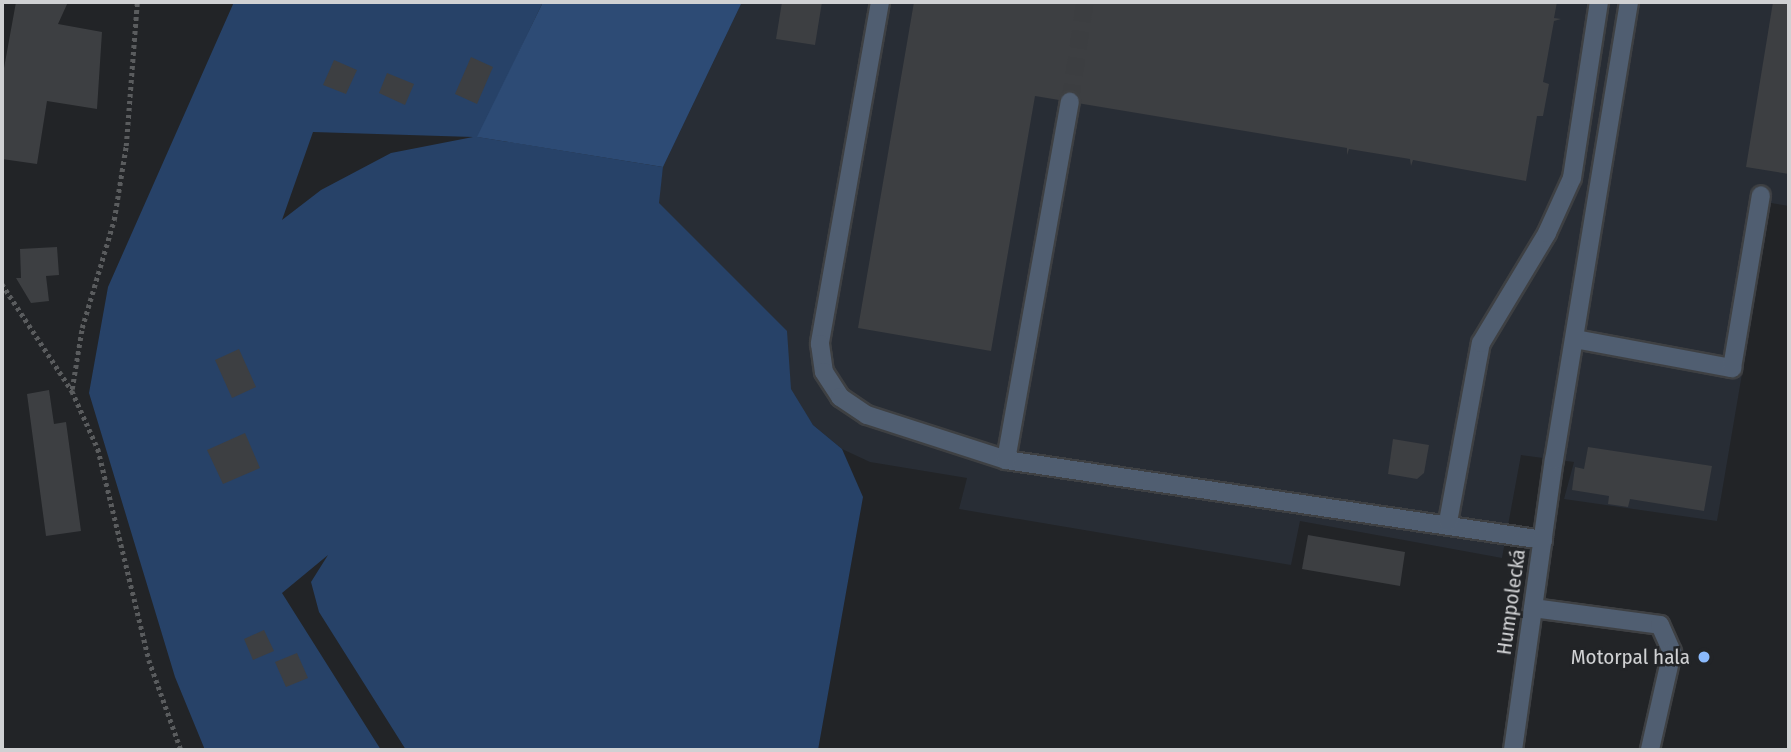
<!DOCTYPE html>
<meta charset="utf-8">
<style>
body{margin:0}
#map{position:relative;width:1791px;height:752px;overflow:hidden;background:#222427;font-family:"Fira Sans Condensed",sans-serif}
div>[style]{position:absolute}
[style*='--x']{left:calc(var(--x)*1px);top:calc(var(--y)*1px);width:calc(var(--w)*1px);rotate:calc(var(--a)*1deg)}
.built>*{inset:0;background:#282d35}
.green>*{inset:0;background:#274268}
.forest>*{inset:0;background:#2d4b75}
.building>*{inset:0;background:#3d3f42}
.minor-tunnel>*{height:18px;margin-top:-9px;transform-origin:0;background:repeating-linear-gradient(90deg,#3c3e41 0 18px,transparent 0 27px)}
.path>*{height:4.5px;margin-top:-2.25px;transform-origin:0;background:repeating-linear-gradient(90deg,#5a5c5e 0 3.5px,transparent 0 7px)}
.roads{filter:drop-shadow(2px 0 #3e4043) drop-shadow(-2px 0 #3e4043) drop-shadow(0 2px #3e4043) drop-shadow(0 -2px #3e4043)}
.minor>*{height:18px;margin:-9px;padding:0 9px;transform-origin:9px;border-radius:9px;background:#505e71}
.dots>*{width:19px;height:19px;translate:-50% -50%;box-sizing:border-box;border:4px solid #222427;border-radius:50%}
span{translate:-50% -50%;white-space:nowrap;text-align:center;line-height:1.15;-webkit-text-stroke:5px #222427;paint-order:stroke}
.street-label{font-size:21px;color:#d0d1d3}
.poi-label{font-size:21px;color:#d0d1d3}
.right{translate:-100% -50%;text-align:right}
.frame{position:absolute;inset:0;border:4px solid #d0d1d3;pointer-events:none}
</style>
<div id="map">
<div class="built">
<i style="clip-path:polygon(742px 2px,1789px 2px,1789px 206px,1771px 203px,1717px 521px,1564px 499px,1574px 462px,1521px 455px,1502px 558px,1300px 521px,1291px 565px,959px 509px,967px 478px,870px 462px,842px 449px,813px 425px,658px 203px,663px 167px)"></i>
</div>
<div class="green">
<i style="clip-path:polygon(evenodd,234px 2px,543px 2px,478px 137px,663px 167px,659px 203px,787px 331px,791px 389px,813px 425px,842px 449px,863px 497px,818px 750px,406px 750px,319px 612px,311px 582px,328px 555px,282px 593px,381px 750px,205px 750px,175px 677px,89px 393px,108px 287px,234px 2px,313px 132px,473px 137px,391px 153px,321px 190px,282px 220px,313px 132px)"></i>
</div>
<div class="forest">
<i style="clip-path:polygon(543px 2px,742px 2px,663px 167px,477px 137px)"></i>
</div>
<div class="building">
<i style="clip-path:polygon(16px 2px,68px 2px,58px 24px,102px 32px,97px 109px,47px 101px,37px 164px,2px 159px,2px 79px)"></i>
<i style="clip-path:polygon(782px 2px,822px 2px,815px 45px,776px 39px)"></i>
<i style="clip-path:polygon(914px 2px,1557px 2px,1554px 18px,1561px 19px,1554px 21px,1543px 82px,1549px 84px,1543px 116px,1537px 116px,1526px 181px,1413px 160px,1411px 166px,1410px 159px,1349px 149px,1347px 155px,1347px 148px,1035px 96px,991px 351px,858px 328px)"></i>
<i style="clip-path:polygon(1773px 2px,1789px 2px,1789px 174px,1746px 167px)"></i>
<i style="clip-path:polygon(471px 57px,493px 67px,477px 104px,455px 94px)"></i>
<i style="clip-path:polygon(334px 60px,357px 70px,346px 94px,323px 85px)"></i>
<i style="clip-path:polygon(387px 73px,414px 84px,405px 105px,379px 93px)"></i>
<i style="clip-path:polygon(57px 247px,59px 275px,46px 276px,49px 301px,31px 303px,16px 278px,21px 278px,20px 249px)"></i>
<i style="clip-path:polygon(239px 349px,256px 387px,232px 398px,215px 360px)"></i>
<i style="clip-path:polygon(49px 390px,54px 424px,66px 422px,81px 531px,46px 536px,27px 394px)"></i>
<i style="clip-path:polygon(245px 433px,260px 468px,223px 484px,207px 450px)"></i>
<i style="clip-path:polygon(1393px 439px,1429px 445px,1424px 473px,1417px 479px,1388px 474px)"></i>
<i style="clip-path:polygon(1588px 447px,1712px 466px,1704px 511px,1630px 499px,1628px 507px,1608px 504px,1609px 496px,1572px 490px,1575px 467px,1584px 469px)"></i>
<i style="clip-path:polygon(1308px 535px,1405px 552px,1400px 586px,1302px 569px)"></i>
<i style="clip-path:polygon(264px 630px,274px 651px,253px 660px,244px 639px)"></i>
<i style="clip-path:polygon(297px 653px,308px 678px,286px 687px,275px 662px)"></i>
</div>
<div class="minor-tunnel">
<i style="--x:1070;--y:102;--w:101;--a:-81.5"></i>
</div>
<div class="path">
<i style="--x:2;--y:284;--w:128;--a:56.8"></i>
<i style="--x:72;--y:391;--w:64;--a:65.9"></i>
<i style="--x:98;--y:449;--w:217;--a:76.4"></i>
<i style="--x:149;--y:660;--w:96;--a:70.4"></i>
<i style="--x:72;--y:389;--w:62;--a:-80.7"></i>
<i style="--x:82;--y:328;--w:113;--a:-73.5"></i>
<i style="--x:114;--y:220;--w:75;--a:-80.8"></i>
<i style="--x:126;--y:146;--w:144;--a:-85.6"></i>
</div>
<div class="roads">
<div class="minor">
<i style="--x:880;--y:2;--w:347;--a:100"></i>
<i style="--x:820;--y:344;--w:28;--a:82"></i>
<i style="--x:824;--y:372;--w:30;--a:57"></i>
<i style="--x:840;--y:397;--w:32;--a:34"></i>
<i style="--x:867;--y:415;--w:146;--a:17.9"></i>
<i style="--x:1006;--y:460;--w:543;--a:8.47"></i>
<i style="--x:1575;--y:339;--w:160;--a:10.5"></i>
<i style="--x:1732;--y:368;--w:175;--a:-80.5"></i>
<i style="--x:1006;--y:460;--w:364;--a:-79.9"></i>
<i style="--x:1448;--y:522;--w:182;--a:-79.6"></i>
<i style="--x:1481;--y:343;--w:128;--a:-59"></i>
<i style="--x:1547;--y:233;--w:60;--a:-65.6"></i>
<i style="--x:1572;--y:178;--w:178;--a:-81.3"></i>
<i style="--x:1533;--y:608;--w:128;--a:7.6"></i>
<i style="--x:1660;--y:625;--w:30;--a:66"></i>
<i style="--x:1672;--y:652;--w:100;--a:102.7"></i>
<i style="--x:1513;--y:750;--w:293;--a:-82"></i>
<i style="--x:1554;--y:460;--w:464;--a:-80.7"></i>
</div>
</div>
<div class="dots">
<i style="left:1704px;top:657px;background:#8bbafc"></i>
</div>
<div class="street-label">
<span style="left:1511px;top:602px;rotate:-82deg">Humpolecká</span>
</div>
<div class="poi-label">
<span class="right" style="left:1690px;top:657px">Motorpal hala</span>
</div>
<div class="frame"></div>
</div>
